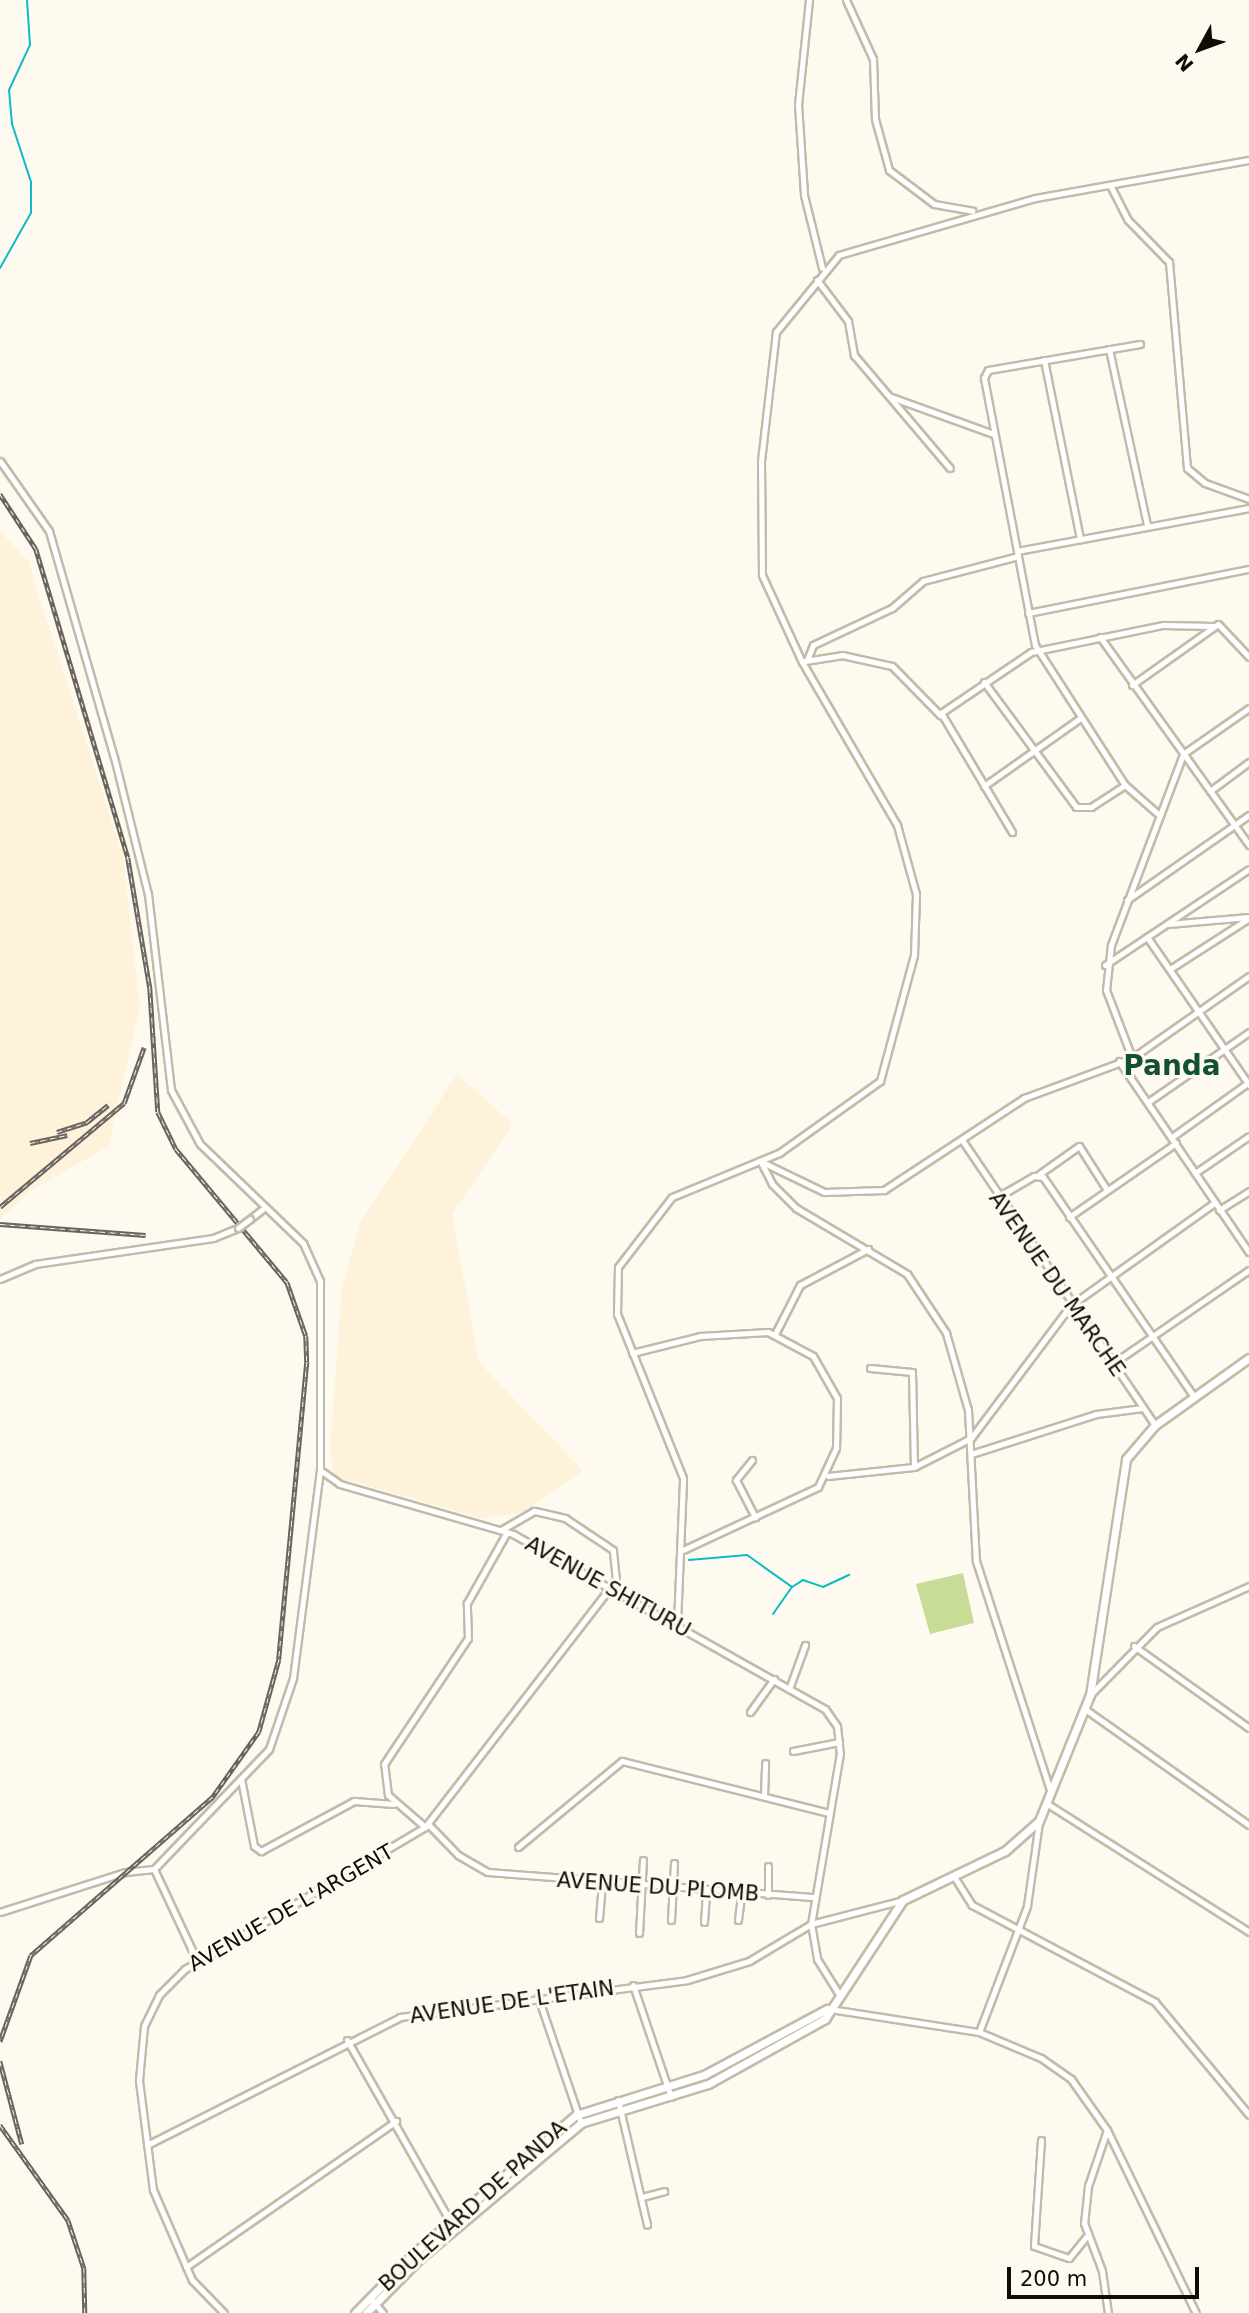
<!DOCTYPE html>
<style>
body{margin:0}
#map{position:relative;width:1249px;height:2313px;overflow:hidden;background:#fffaf0;font-family:"DejaVu Sans",sans-serif}
div>[style]{position:absolute}
[style*='--x']{left:calc(var(--x)*1px);top:calc(var(--y)*1px);width:calc(var(--w)*1px);rotate:calc(var(--a)*1deg)}
.built>*{inset:0;background:#fef3da}
.green>*{inset:0;background:#c7dc96}
.stream>*{height:2px;margin:-1px;padding:0 1px;transform-origin:1px;border-radius:1px;background:#0cbcc5}
.roads{filter:drop-shadow(2px 0 #c2bbaa) drop-shadow(-2px 0 #c2bbaa) drop-shadow(0 2px #c2bbaa) drop-shadow(0 -2px #c2bbaa)}
.minor>*{height:5px;margin:-2.5px;padding:0 2.5px;transform-origin:2.5px;border-radius:2.5px;background:#fff}
.tertiary>*{height:7px;margin:-3.5px;padding:0 3.5px;transform-origin:3.5px;border-radius:3.5px;background:#fff}
.rail>*{height:4.5px;margin-top:-2.25px;transform-origin:0;background:repeating-linear-gradient(90deg,#fffaf0 0 5px,#69655e 0 10px);box-sizing:border-box;border-block:2px solid #69655e}
.bridges{filter:drop-shadow(2px 0 #c2bbaa) drop-shadow(-2px 0 #c2bbaa) drop-shadow(0 2px #c2bbaa) drop-shadow(0 -2px #c2bbaa)}
.minor-bridge>*{height:5px;margin:-2.5px;padding:0 2.5px;transform-origin:2.5px;border-radius:2.5px;background:#fff}
span{translate:-50% -50%;white-space:nowrap;text-align:center;line-height:1.15;-webkit-text-stroke:6px #fffaf0;paint-order:stroke}
.street-label{font-size:21px;color:#0f0c07}
.district-label{font-size:28px;color:#105136;font-weight:700}
.north{position:absolute;left:1165px;top:14px;width:70px;height:70px;-webkit-text-stroke:5px #fffaf0;paint-order:stroke;rotate:229deg;font-size:19px;font-weight:700;line-height:28px;text-align:center;color:#0f0c07}
.north::after{content:'';display:block;margin:auto;width:24px;height:32px;background:#0f0c07;clip-path:polygon(50% 0,100% 100%,50% 72%,0 100%)}
.scale{position:absolute;left:1007px;top:2267px;width:192px;height:32px;box-sizing:border-box;border:4px solid #0f0c07;border-top:0;padding-left:9px;font-size:21px;line-height:24px;white-space:nowrap;color:#0f0c07;-webkit-text-stroke:5px #fffaf0;paint-order:stroke}
</style>
<div id="map">
<div class="built">
<i style="clip-path:polygon(0 531px,28px 561px,123px 856px,140px 1006px,109px 1146px,30px 1191px,0 1220px)"></i>
<i style="clip-path:polygon(457px 1074px,513px 1124px,452px 1214px,479px 1362px,583px 1471px,522px 1513px,480px 1518px,334px 1476px,330px 1448px,342px 1287px,360px 1223px)"></i>
</div>
<div class="green">
<i style="clip-path:polygon(963px 1573px,974px 1623px,930px 1634px,916px 1584px)"></i>
</div>
<div class="stream">
<i style="--x:0;--y:268;--w:63;--a:-60.6"></i>
<i style="--x:31;--y:213;--w:31;--a:-90"></i>
<i style="--x:31;--y:182;--w:61;--a:-108.1"></i>
<i style="--x:12;--y:124;--w:34;--a:-95"></i>
<i style="--x:9;--y:90;--w:50;--a:-65"></i>
<i style="--x:30;--y:45;--w:45;--a:-93.8"></i>
<i style="--x:689;--y:1560;--w:58;--a:-4.9"></i>
<i style="--x:747;--y:1555;--w:55;--a:35.4"></i>
<i style="--x:792;--y:1587;--w:13;--a:-32"></i>
<i style="--x:803;--y:1580;--w:21;--a:19"></i>
<i style="--x:823;--y:1587;--w:29;--a:-25"></i>
<i style="--x:773;--y:1614;--w:33;--a:-55"></i>
</div>
<div class="roads">
<div class="minor">
<i style="--x:809;--y:0;--w:105;--a:96"></i>
<i style="--x:798;--y:104;--w:91;--a:86.2"></i>
<i style="--x:804;--y:195;--w:75;--a:76.1"></i>
<i style="--x:846;--y:0;--w:65;--a:65.4"></i>
<i style="--x:873;--y:59;--w:60;--a:88.1"></i>
<i style="--x:875;--y:119;--w:53;--a:74.6"></i>
<i style="--x:889;--y:170;--w:56;--a:37.1"></i>
<i style="--x:934;--y:204;--w:39;--a:10"></i>
<i style="--x:1110;--y:185;--w:39;--a:63"></i>
<i style="--x:1128;--y:220;--w:59;--a:45.7"></i>
<i style="--x:1169;--y:262;--w:207;--a:85"></i>
<i style="--x:1187;--y:468;--w:23;--a:40"></i>
<i style="--x:1205;--y:483;--w:47;--a:20"></i>
<i style="--x:817;--y:280;--w:51;--a:52.9"></i>
<i style="--x:848;--y:321;--w:35;--a:80"></i>
<i style="--x:854;--y:355;--w:148;--a:49.7"></i>
<i style="--x:1140;--y:344;--w:154;--a:170.3"></i>
<i style="--x:988;--y:370;--w:9;--a:117"></i>
<i style="--x:984;--y:378;--w:272;--a:79.2"></i>
<i style="--x:1035;--y:645;--w:166;--a:57.3"></i>
<i style="--x:1125;--y:785;--w:43;--a:41.2"></i>
<i style="--x:1109;--y:349;--w:180;--a:77.8"></i>
<i style="--x:1044;--y:360;--w:183;--a:78.6"></i>
<i style="--x:891;--y:397;--w:109;--a:19.9"></i>
<i style="--x:0;--y:461;--w:85;--a:55"></i>
<i style="--x:49;--y:531;--w:235;--a:74"></i>
<i style="--x:114;--y:757;--w:141;--a:76.1"></i>
<i style="--x:148;--y:894;--w:197;--a:83.3"></i>
<i style="--x:171;--y:1090;--w:61;--a:61.8"></i>
<i style="--x:200;--y:1144;--w:143;--a:43.9"></i>
<i style="--x:303;--y:1243;--w:42;--a:65.9"></i>
<i style="--x:320;--y:1281;--w:189;--a:90"></i>
<i style="--x:320;--y:1470;--w:24;--a:35"></i>
<i style="--x:340;--y:1484;--w:180;--a:16.1"></i>
<i style="--x:513;--y:1534;--w:358;--a:29.3"></i>
<i style="--x:825;--y:1709;--w:21;--a:55"></i>
<i style="--x:837;--y:1726;--w:27;--a:84"></i>
<i style="--x:840;--y:1753;--w:173;--a:99.6"></i>
<i style="--x:811;--y:1924;--w:36;--a:80"></i>
<i style="--x:817;--y:1959;--w:40;--a:58"></i>
<i style="--x:1017;--y:551;--w:236;--a:-10.5"></i>
<i style="--x:1028;--y:613;--w:225;--a:-11.3"></i>
<i style="--x:1100;--y:637;--w:256;--a:54.4"></i>
<i style="--x:807;--y:660;--w:16;--a:-68"></i>
<i style="--x:813;--y:645;--w:87;--a:-25.1"></i>
<i style="--x:892;--y:608;--w:41;--a:-41.1"></i>
<i style="--x:923;--y:581;--w:98;--a:-14.7"></i>
<i style="--x:805;--y:661;--w:37;--a:-9"></i>
<i style="--x:842;--y:655;--w:51;--a:12.4"></i>
<i style="--x:892;--y:666;--w:69;--a:45.6"></i>
<i style="--x:984;--y:682;--w:155;--a:53.6"></i>
<i style="--x:1076;--y:807;--w:15;--a:0"></i>
<i style="--x:1091;--y:807;--w:40;--a:-32.9"></i>
<i style="--x:1132;--y:685;--w:105;--a:-35.3"></i>
<i style="--x:1218;--y:624;--w:45;--a:46.8"></i>
<i style="--x:984;--y:786;--w:116;--a:-35.2"></i>
<i style="--x:1210;--y:791;--w:49;--a:-36.6"></i>
<i style="--x:1012;--y:832;--w:139;--a:-120.8"></i>
<i style="--x:941;--y:713;--w:109;--a:-34.1"></i>
<i style="--x:1031;--y:652;--w:135;--a:-11.6"></i>
<i style="--x:1163;--y:625;--w:51;--a:1.1"></i>
<i style="--x:1127;--y:900;--w:149;--a:-34.9"></i>
<i style="--x:1168;--y:924;--w:81;--a:-4.9"></i>
<i style="--x:1147;--y:937;--w:180;--a:55.4"></i>
<i style="--x:1105;--y:965;--w:173;--a:-33.7"></i>
<i style="--x:1170;--y:969;--w:94;--a:-32.8"></i>
<i style="--x:1132;--y:1058;--w:73;--a:-110.9"></i>
<i style="--x:1106;--y:990;--w:45;--a:-83.7"></i>
<i style="--x:1111;--y:945;--w:204;--a:-69.3"></i>
<i style="--x:1183;--y:754;--w:80;--a:-34.9"></i>
<i style="--x:1119;--y:1061;--w:231;--a:55.8"></i>
<i style="--x:1148;--y:1102;--w:123;--a:-34.7"></i>
<i style="--x:1172;--y:1137;--w:95;--a:-35.5"></i>
<i style="--x:962;--y:1140;--w:344;--a:55.9"></i>
<i style="--x:761;--y:1162;--w:25;--a:63"></i>
<i style="--x:772;--y:1184;--w:34;--a:45"></i>
<i style="--x:796;--y:1208;--w:129;--a:30.7"></i>
<i style="--x:907;--y:1274;--w:71;--a:56.5"></i>
<i style="--x:946;--y:1333;--w:80;--a:74.1"></i>
<i style="--x:968;--y:1410;--w:151;--a:87"></i>
<i style="--x:976;--y:1561;--w:244;--a:72.1"></i>
<i style="--x:762;--y:1162;--w:69;--a:25.8"></i>
<i style="--x:824;--y:1192;--w:60;--a:-1.9"></i>
<i style="--x:884;--y:1190;--w:168;--a:-33.3"></i>
<i style="--x:1024;--y:1098;--w:115;--a:-20.3"></i>
<i style="--x:1132;--y:1058;--w:143;--a:-35"></i>
<i style="--x:1195;--y:1173;--w:65;--a:-34.4"></i>
<i style="--x:1038;--y:1175;--w:50;--a:-35.3"></i>
<i style="--x:1079;--y:1146;--w:52;--a:57.5"></i>
<i style="--x:996;--y:1198;--w:44;--a:-30.1"></i>
<i style="--x:1034;--y:1176;--w:9;--a:6"></i>
<i style="--x:1043;--y:1177;--w:267;--a:55.5"></i>
<i style="--x:1219;--y:1210;--w:36;--a:-32"></i>
<i style="--x:1069;--y:1217;--w:130;--a:-34.7"></i>
<i style="--x:250;--y:1219;--w:16;--a:-38"></i>
<i style="--x:0;--y:1279;--w:38;--a:-23"></i>
<i style="--x:35;--y:1264;--w:180;--a:-8.3"></i>
<i style="--x:213;--y:1238;--w:27;--a:-22"></i>
<i style="--x:775;--y:1334;--w:55;--a:-63"></i>
<i style="--x:800;--y:1285;--w:77;--a:-27.9"></i>
<i style="--x:632;--y:1353;--w:70;--a:-14"></i>
<i style="--x:700;--y:1336;--w:68;--a:-3.4"></i>
<i style="--x:768;--y:1332;--w:51;--a:28.1"></i>
<i style="--x:813;--y:1356;--w:48;--a:60.3"></i>
<i style="--x:837;--y:1398;--w:50;--a:91.1"></i>
<i style="--x:836;--y:1448;--w:43;--a:114.8"></i>
<i style="--x:818;--y:1487;--w:149;--a:155"></i>
<i style="--x:1112;--y:1364;--w:166;--a:-34.5"></i>
<i style="--x:870;--y:1368;--w:42;--a:5.4"></i>
<i style="--x:912;--y:1372;--w:95;--a:88.8"></i>
<i style="--x:971;--y:1454;--w:131;--a:-17.7"></i>
<i style="--x:1096;--y:1414;--w:47;--a:-7.3"></i>
<i style="--x:752;--y:1460;--w:26;--a:129"></i>
<i style="--x:736;--y:1480;--w:42;--a:62.8"></i>
<i style="--x:828;--y:1476;--w:86;--a:-6"></i>
<i style="--x:914;--y:1467;--w:64;--a:-27"></i>
<i style="--x:971;--y:1438;--w:166;--a:-53.1"></i>
<i style="--x:1071;--y:1305;--w:176;--a:-35.5"></i>
<i style="--x:677;--y:1624;--w:146;--a:-87.6"></i>
<i style="--x:683;--y:1478;--w:177;--a:-111.9"></i>
<i style="--x:617;--y:1314;--w:47;--a:-88.8"></i>
<i style="--x:618;--y:1267;--w:88;--a:-52.4"></i>
<i style="--x:672;--y:1197;--w:116;--a:-22.4"></i>
<i style="--x:779;--y:1153;--w:124;--a:-35.5"></i>
<i style="--x:880;--y:1081;--w:131;--a:-74.9"></i>
<i style="--x:914;--y:955;--w:61;--a:-88.1"></i>
<i style="--x:916;--y:894;--w:72;--a:-105.4"></i>
<i style="--x:897;--y:825;--w:189;--a:-120.2"></i>
<i style="--x:802;--y:662;--w:96;--a:-114.7"></i>
<i style="--x:762;--y:575;--w:114;--a:-90.5"></i>
<i style="--x:761;--y:461;--w:130;--a:-83.4"></i>
<i style="--x:776;--y:332;--w:99;--a:-50.7"></i>
<i style="--x:839;--y:255;--w:204;--a:-16.2"></i>
<i style="--x:1035;--y:198;--w:217;--a:-10.1"></i>
<i style="--x:1134;--y:1646;--w:141;--a:35.5"></i>
<i style="--x:789;--y:1689;--w:47;--a:-70"></i>
<i style="--x:1090;--y:1695;--w:95;--a:-45.4"></i>
<i style="--x:1157;--y:1627;--w:101;--a:-24"></i>
<i style="--x:1085;--y:1709;--w:201;--a:35.3"></i>
<i style="--x:750;--y:1712;--w:41;--a:-54"></i>
<i style="--x:793;--y:1751;--w:47;--a:-11.1"></i>
<i style="--x:241;--y:1779;--w:68;--a:79"></i>
<i style="--x:254;--y:1846;--w:9;--a:36"></i>
<i style="--x:261;--y:1851;--w:106;--a:-28.3"></i>
<i style="--x:354;--y:1801;--w:40;--a:4.3"></i>
<i style="--x:764;--y:1796;--w:33;--a:-88"></i>
<i style="--x:1046;--y:1803;--w:241;--a:32.4"></i>
<i style="--x:428;--y:1824;--w:43;--a:45.9"></i>
<i style="--x:458;--y:1855;--w:34;--a:30"></i>
<i style="--x:488;--y:1872;--w:325;--a:4.4"></i>
<i style="--x:425;--y:1827;--w:49;--a:-139.1"></i>
<i style="--x:388;--y:1795;--w:31;--a:-97"></i>
<i style="--x:384;--y:1764;--w:151;--a:-56.3"></i>
<i style="--x:468;--y:1638;--w:35;--a:-92"></i>
<i style="--x:467;--y:1603;--w:81;--a:-60.6"></i>
<i style="--x:518;--y:1847;--w:135;--a:-39.6"></i>
<i style="--x:622;--y:1761;--w:213;--a:14.1"></i>
<i style="--x:154;--y:1869;--w:166;--a:-46.2"></i>
<i style="--x:269;--y:1749;--w:75;--a:-71.3"></i>
<i style="--x:293;--y:1678;--w:210;--a:-82.6"></i>
<i style="--x:955;--y:1878;--w:32;--a:58"></i>
<i style="--x:972;--y:1905;--w:207;--a:27.9"></i>
<i style="--x:1155;--y:2002;--w:147;--a:50.2"></i>
<i style="--x:768;--y:1895;--w:29;--a:-90"></i>
<i style="--x:0;--y:1912;--w:131;--a:-17.7"></i>
<i style="--x:125;--y:1872;--w:29;--a:-6"></i>
<i style="--x:154;--y:1869;--w:102;--a:64.9"></i>
<i style="--x:599;--y:1918;--w:34;--a:-85"></i>
<i style="--x:671;--y:1920;--w:57;--a:-87"></i>
<i style="--x:738;--y:1920;--w:26;--a:-83"></i>
<i style="--x:704;--y:1922;--w:31;--a:-86"></i>
<i style="--x:639;--y:1933;--w:73;--a:-86.9"></i>
<i style="--x:633;--y:1985;--w:118;--a:71.3"></i>
<i style="--x:538;--y:1997;--w:133;--a:71.2"></i>
<i style="--x:830;--y:2009;--w:151;--a:8.8"></i>
<i style="--x:979;--y:2032;--w:67;--a:22.8"></i>
<i style="--x:1041;--y:2058;--w:37;--a:35"></i>
<i style="--x:1071;--y:2079;--w:62;--a:54.8"></i>
<i style="--x:1107;--y:2130;--w:203;--a:64.1"></i>
<i style="--x:979;--y:2032;--w:135;--a:-69.1"></i>
<i style="--x:1027;--y:1906;--w:85;--a:-81.9"></i>
<i style="--x:347;--y:2040;--w:216;--a:60.4"></i>
<i style="--x:618;--y:2100;--w:128;--a:76.9"></i>
<i style="--x:1107;--y:2130;--w:59;--a:108.7"></i>
<i style="--x:1088;--y:2186;--w:37;--a:96"></i>
<i style="--x:1084;--y:2223;--w:51;--a:69.4"></i>
<i style="--x:1102;--y:2271;--w:42;--a:81.9"></i>
<i style="--x:1041;--y:2140;--w:106;--a:93.8"></i>
<i style="--x:1034;--y:2246;--w:37;--a:19"></i>
<i style="--x:1069;--y:2258;--w:27;--a:-51"></i>
<i style="--x:147;--y:2145;--w:284;--a:-26.8"></i>
<i style="--x:400;--y:2017;--w:289;--a:-7.3"></i>
<i style="--x:687;--y:1980;--w:65;--a:-17"></i>
<i style="--x:749;--y:1961;--w:72;--a:-30.8"></i>
<i style="--x:811;--y:1924;--w:95;--a:-14.6"></i>
<i style="--x:642;--y:2197;--w:23;--a:-15"></i>
<i style="--x:186;--y:2267;--w:256;--a:-34.8"></i>
<i style="--x:370;--y:2298;--w:20;--a:49"></i>
<i style="--x:224;--y:2313;--w:46;--a:-134.1"></i>
<i style="--x:192;--y:2280;--w:98;--a:-113.4"></i>
<i style="--x:153;--y:2190;--w:111;--a:-97.3"></i>
<i style="--x:139;--y:2080;--w:54;--a:-84.7"></i>
<i style="--x:144;--y:2026;--w:34;--a:-64"></i>
<i style="--x:159;--y:1995;--w:37;--a:-45"></i>
<i style="--x:185;--y:1969;--w:279;--a:-30.6"></i>
<i style="--x:425;--y:1827;--w:312;--a:-52.3"></i>
<i style="--x:616;--y:1580;--w:30;--a:-96"></i>
<i style="--x:613;--y:1550;--w:58;--a:-146.3"></i>
<i style="--x:565;--y:1518;--w:32;--a:-167"></i>
<i style="--x:534;--y:1511;--w:38;--a:150"></i>
</div>
<div class="tertiary">
<i style="--x:355;--y:2313;--w:81;--a:-45.5"></i>
<i style="--x:412;--y:2255;--w:216;--a:-40.5"></i>
<i style="--x:576;--y:2115;--w:134;--a:-17.4"></i>
<i style="--x:704;--y:2075;--w:140;--a:-28.2"></i>
<i style="--x:366;--y:2313;--w:76;--a:-45.5"></i>
<i style="--x:419;--y:2259;--w:212;--a:-40"></i>
<i style="--x:581;--y:2123;--w:133;--a:-17.1"></i>
<i style="--x:708;--y:2084;--w:134;--a:-29.1"></i>
<i style="--x:825;--y:2019;--w:142;--a:-56.8"></i>
<i style="--x:903;--y:1900;--w:113;--a:-25.7"></i>
<i style="--x:1005;--y:1851;--w:45;--a:-41.4"></i>
<i style="--x:1039;--y:1821;--w:136;--a:-68"></i>
<i style="--x:1090;--y:1695;--w:239;--a:-81.3"></i>
<i style="--x:1126;--y:1459;--w:45;--a:-49.5"></i>
<i style="--x:1155;--y:1425;--w:115;--a:-35.5"></i>
</div>
</div>
<div class="rail">
<i style="--x:0;--y:494;--w:66;--a:56.8"></i>
<i style="--x:36;--y:549;--w:322;--a:73.4"></i>
<i style="--x:128;--y:858;--w:132;--a:80.4"></i>
<i style="--x:150;--y:988;--w:124;--a:86.3"></i>
<i style="--x:158;--y:1112;--w:41;--a:64.1"></i>
<i style="--x:176;--y:1149;--w:173;--a:50.2"></i>
<i style="--x:287;--y:1282;--w:57;--a:70.6"></i>
<i style="--x:306;--y:1336;--w:26;--a:88"></i>
<i style="--x:307;--y:1362;--w:299;--a:95.4"></i>
<i style="--x:279;--y:1660;--w:75;--a:105.5"></i>
<i style="--x:259;--y:1732;--w:80;--a:125.3"></i>
<i style="--x:213;--y:1797;--w:242;--a:138.9"></i>
<i style="--x:31;--y:1956;--w:91;--a:109.8"></i>
<i style="--x:57;--y:1132;--w:32;--a:-18"></i>
<i style="--x:87;--y:1122;--w:27;--a:-39"></i>
<i style="--x:30;--y:1143;--w:38;--a:-12"></i>
<i style="--x:0;--y:1207;--w:162;--a:-40"></i>
<i style="--x:124;--y:1103;--w:59;--a:-70.3"></i>
<i style="--x:0;--y:1224;--w:146;--a:4.3"></i>
<i style="--x:0;--y:2061;--w:86;--a:75.2"></i>
<i style="--x:0;--y:2125;--w:117;--a:54.4"></i>
<i style="--x:68;--y:2220;--w:51;--a:71.6"></i>
<i style="--x:84;--y:2268;--w:45;--a:88.7"></i>
</div>
<div class="bridges">
<div class="minor-bridge">
<i style="--x:238;--y:1228;--w:15;--a:-37"></i>
</div>
</div>
<div class="street-label">
<span style="left:1057px;top:1284px;rotate:55deg">AVENUE DU MARCHE</span>
<span style="left:608px;top:1587px;rotate:29deg">AVENUE SHITURU</span>
<span style="left:658px;top:1887px;rotate:4deg">AVENUE DU PLOMB</span>
<span style="left:291px;top:1908px;rotate:-30deg">AVENUE DE L'ARGENT</span>
<span style="left:512px;top:2002px;rotate:-8deg">AVENUE DE L'ETAIN</span>
<span style="left:473px;top:2206px;rotate:-42deg">BOULEVARD DE PANDA</span>
</div>
<div class="district-label">
<span style="left:1172px;top:1066px">Panda</span>
</div>
<div class="north">N</div>
<div class="scale">200 m</div>
</div>
